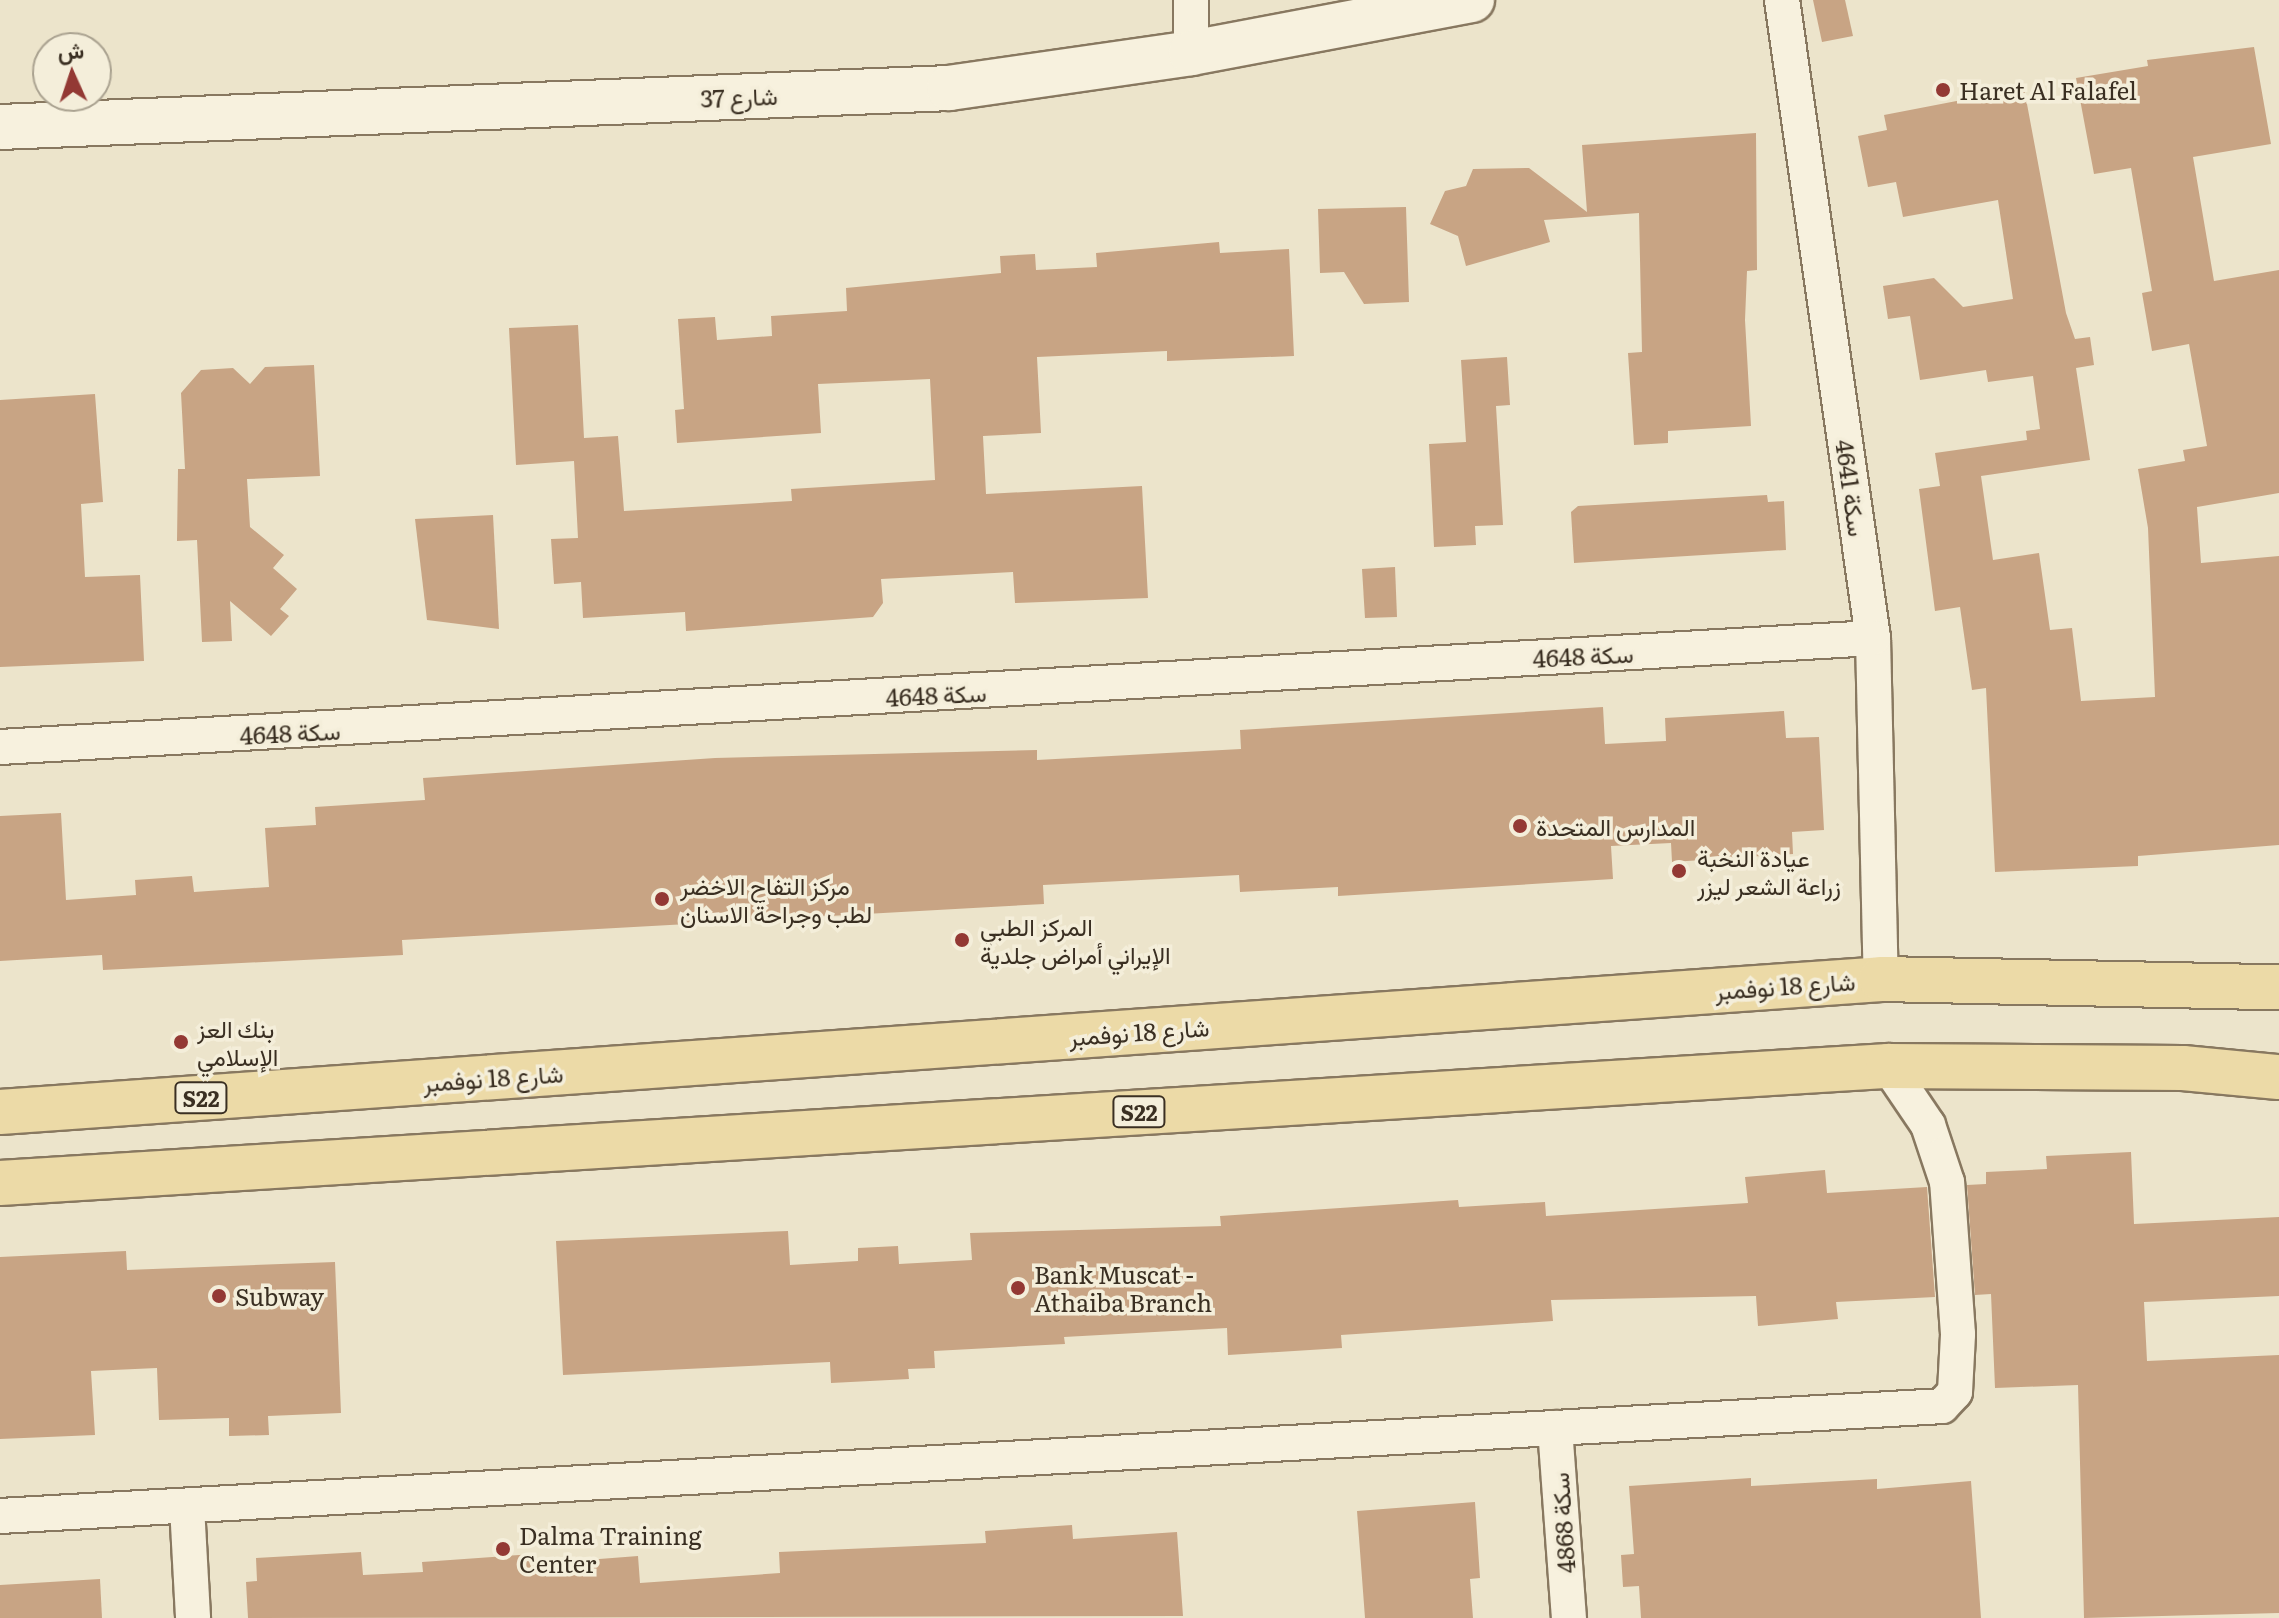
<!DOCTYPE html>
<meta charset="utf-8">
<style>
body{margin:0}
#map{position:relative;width:2279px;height:1618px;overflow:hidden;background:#ece4cb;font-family:Literata,Vazirmatn,serif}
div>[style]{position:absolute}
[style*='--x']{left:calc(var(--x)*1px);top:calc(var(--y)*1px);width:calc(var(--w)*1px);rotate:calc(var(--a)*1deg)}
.building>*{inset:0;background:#c8a484}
.roads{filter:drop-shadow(2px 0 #887860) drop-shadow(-2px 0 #887860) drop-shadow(0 2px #887860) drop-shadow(0 -2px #887860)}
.minor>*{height:34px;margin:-17px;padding:0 17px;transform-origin:17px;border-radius:17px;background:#f7f1de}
.tertiary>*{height:44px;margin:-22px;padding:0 22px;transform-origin:22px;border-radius:22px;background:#f7f1de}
.primary>*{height:44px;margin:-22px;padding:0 22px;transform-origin:22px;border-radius:22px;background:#ecdaa7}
.dots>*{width:22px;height:22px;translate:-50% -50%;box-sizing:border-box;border:4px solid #f4eeda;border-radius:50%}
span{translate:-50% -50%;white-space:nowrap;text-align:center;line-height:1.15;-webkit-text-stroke:7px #f4eeda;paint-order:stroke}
.shield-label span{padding:2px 6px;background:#f4eeda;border:2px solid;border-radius:6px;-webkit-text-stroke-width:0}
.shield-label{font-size:22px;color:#3a2f22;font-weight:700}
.poi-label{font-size:24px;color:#3a2f22}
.left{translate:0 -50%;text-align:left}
.street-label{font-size:24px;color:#3a2f22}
.north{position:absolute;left:32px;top:32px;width:80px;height:80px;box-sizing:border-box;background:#f4eeda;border:2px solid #aaa290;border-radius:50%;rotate:357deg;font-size:22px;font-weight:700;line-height:32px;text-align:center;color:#3a2f22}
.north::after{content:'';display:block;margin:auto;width:28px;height:36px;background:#933934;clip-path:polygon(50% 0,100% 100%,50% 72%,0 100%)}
</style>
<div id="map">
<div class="building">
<i style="clip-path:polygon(1813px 0,1845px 0,1853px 36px,1822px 42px)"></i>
<i style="clip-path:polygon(2254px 47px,2271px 144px,2193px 157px,2214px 281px,2279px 270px,2279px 493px,2197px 507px,2201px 563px,2279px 556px,2279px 845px,2138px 856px,2138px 866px,1995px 872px,1986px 688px,1972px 690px,1960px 607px,1935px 611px,1919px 489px,1940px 486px,1935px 453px,2027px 440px,2026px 431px,2040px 429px,2033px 376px,1988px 382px,1986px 370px,1920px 380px,1910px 316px,1888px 319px,1883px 286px,1934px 278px,1963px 307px,2013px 299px,1998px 200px,1903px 217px,1896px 182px,1868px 187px,1858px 136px,1887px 130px,1884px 115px,2024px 88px,2066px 313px,2075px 339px,2090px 337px,2094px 365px,2076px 368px,2090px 460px,1981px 476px,1993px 560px,2039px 553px,2050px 630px,2072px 628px,2081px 701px,2155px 697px,2148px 528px,2138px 469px,2185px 461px,2183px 450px,2207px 446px,2189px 344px,2152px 351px,2142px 293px,2152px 291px,2131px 168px,2094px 174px,2076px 78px,2148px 66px,2147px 60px)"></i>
<i style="clip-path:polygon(1756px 133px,1757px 270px,1747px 271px,1745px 320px,1751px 426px,1668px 431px,1668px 443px,1634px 445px,1628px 353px,1642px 352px,1639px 213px,1544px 220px,1550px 242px,1466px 266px,1458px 236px,1430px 224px,1445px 191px,1466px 186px,1473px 169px,1529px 168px,1587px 212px,1582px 145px)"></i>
<i style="clip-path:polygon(1406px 207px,1409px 302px,1364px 304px,1344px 272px,1320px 273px,1318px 209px)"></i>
<i style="clip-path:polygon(1219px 242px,1220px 253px,1289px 249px,1294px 356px,1167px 361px,1167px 351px,1037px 357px,1041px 433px,983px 436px,986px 494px,1142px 486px,1148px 598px,1015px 603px,1013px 572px,881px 579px,883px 603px,873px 617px,686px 631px,685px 612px,583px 618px,581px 582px,554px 584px,551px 539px,578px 538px,574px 461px,516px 465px,509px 328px,578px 325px,584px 438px,618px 436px,624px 511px,792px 501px,791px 489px,935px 480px,930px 379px,818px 384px,821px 433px,677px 443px,675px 410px,684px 409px,678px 319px,715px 317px,717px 340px,772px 336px,771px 316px,847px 311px,846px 288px,1001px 273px,1000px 256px,1035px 254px,1036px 270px,1097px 267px,1096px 253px)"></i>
<i style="clip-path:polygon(1507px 357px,1510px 405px,1496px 406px,1503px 525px,1475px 526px,1476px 545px,1434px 547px,1429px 444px,1466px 442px,1461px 360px)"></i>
<i style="clip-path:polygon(314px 365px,320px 476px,247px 479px,250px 527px,284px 555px,273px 568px,297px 589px,280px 609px,289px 616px,271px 636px,230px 601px,232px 641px,202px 642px,197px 540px,177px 541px,178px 469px,185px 469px,181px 393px,201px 370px,233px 368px,250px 384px,265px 367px)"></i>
<i style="clip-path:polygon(95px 394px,103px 502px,81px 504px,85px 577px,140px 575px,144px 661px,0 667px,0 400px)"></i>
<i style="clip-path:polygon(1767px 495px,1768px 502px,1784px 501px,1786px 550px,1574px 563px,1571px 512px,1578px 506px)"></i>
<i style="clip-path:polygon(493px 515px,499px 629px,427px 620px,415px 519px)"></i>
<i style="clip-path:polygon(1395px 567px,1397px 617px,1365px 618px,1362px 569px)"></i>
<i style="clip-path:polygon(1603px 707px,1605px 744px,1666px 741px,1665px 718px,1784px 711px,1786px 738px,1819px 737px,1824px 830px,1792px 832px,1793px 854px,1672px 862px,1671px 843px,1611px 846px,1613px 879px,1338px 896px,1338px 887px,1240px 892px,1239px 875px,1043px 885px,1044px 904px,402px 940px,403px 955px,103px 970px,102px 955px,0 961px,0 816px,61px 813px,66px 900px,136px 895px,135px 880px,192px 876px,194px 892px,269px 887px,265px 828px,316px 825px,315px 807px,425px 800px,423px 778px,715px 758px,1037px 750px,1037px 760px,1241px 749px,1240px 730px)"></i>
<i style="clip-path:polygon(2131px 1152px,2134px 1224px,2279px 1217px,2279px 1296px,2144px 1302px,2147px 1361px,2279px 1355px,2279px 1613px,2084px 1618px,2078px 1385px,1995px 1388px,1991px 1294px,1975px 1295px,1967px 1185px,1986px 1184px,1986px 1172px,2047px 1169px,2046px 1156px)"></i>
<i style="clip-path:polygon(1825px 1170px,1827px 1193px,1927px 1187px,1935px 1297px,1836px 1302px,1838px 1319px,1758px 1326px,1756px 1296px,1551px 1300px,1553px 1321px,1341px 1335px,1342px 1348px,1228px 1355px,1227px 1328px,1064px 1337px,1065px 1344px,934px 1351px,935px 1368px,908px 1369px,909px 1379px,831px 1383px,830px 1362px,563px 1375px,556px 1241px,788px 1231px,790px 1265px,858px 1261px,858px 1248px,898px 1246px,899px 1264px,972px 1260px,970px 1233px,1221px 1226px,1220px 1216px,1458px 1200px,1459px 1207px,1545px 1202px,1546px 1216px,1748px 1203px,1745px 1177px)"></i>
<i style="clip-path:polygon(126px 1251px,127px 1270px,335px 1262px,341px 1413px,268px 1416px,269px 1435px,229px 1436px,229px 1418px,159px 1420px,157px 1368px,91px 1371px,95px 1435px,0 1439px,0 1257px)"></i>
<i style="clip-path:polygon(1751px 1478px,1751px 1486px,1877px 1479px,1877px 1489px,1971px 1481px,1981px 1618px,1641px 1618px,1639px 1586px,1623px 1587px,1621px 1555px,1634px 1554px,1629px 1486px)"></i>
<i style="clip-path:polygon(1475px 1502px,1480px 1578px,1470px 1579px,1473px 1618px,1365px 1618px,1357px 1511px)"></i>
<i style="clip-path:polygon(1072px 1525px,1073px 1539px,1177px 1532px,1183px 1616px,248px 1618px,246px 1582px,257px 1581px,256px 1558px,361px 1552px,363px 1575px,423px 1572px,422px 1562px,534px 1554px,535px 1564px,638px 1556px,640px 1583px,780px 1573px,779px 1552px,986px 1543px,985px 1531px)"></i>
<i style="clip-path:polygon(100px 1579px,102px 1618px,0 1618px,0 1585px)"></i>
</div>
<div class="roads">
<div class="minor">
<i style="--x:1782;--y:0;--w:644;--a:81.88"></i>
<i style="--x:1873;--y:638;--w:341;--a:88.7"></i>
<i style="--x:1191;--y:53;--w:53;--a:-90"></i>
<i style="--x:0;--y:747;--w:1876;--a:-3.33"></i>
<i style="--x:1555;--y:1428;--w:191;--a:85.8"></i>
<i style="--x:187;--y:1506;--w:112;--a:86.9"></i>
<i style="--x:0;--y:1516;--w:1945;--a:-3.24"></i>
<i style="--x:1942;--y:1406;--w:19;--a:-47"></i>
<i style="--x:1955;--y:1392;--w:58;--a:-87"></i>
<i style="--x:1958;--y:1334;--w:152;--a:-94.1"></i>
<i style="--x:1947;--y:1182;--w:60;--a:-108.4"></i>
<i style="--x:1928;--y:1125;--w:71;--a:-124.1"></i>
</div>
<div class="tertiary">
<i style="--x:0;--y:127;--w:950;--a:-2.35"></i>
<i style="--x:949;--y:88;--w:245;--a:-8.2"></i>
<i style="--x:1191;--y:53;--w:286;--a:-10.7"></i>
</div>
<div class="primary">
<i style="--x:0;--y:1112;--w:1886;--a:-4.04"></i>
<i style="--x:1881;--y:979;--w:398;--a:1.2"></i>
<i style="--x:0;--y:1183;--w:1892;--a:-3.55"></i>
<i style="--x:1888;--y:1066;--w:295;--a:0.4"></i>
<i style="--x:2183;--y:1068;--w:96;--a:5.4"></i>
</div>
</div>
<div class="dots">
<i style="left:1943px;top:90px;background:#933934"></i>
<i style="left:1520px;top:826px;background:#933934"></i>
<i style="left:1679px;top:871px;background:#933934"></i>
<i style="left:662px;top:899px;background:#933934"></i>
<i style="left:962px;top:940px;background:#933934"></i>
<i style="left:181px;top:1042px;background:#933934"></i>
<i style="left:1018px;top:1288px;background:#933934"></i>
<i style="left:219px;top:1296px;background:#933934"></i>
<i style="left:503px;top:1549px;background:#933934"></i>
</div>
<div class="shield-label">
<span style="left:201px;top:1098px">S22</span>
<span style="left:1139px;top:1112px">S22</span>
</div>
<div class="poi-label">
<span class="left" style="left:1959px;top:90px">Haret Al Falafel</span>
<span class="left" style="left:1536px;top:826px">المدارس المتحدة</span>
<span class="left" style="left:1697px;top:871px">عيادة النخبة<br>زراعة الشعر ليزر</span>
<span class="left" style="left:680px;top:899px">مركز التفاح الاخضر<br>لطب وجراحة الاسنان</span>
<span class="left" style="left:980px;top:940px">المركز الطبي<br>الإيراني أمراض جلدية</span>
<span class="left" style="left:197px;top:1042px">بنك العز<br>الإسلامي</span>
<span class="left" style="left:1034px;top:1288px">Bank Muscat -<br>Athaiba Branch</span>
<span class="left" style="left:235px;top:1296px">Subway</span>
<span class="left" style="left:519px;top:1549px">Dalma Training<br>Center</span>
</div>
<div class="street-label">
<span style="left:739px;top:96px;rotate:-2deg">شارع 37</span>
<span style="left:1852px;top:488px;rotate:82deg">سكة 4641</span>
<span style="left:1583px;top:655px;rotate:-3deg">سكة 4648</span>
<span style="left:936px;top:694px;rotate:-3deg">سكة 4648</span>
<span style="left:290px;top:732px;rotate:-3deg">سكة 4648</span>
<span style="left:1785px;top:985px;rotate:-4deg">شارع 18 نوفمبر</span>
<span style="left:1139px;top:1031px;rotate:-4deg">شارع 18 نوفمبر</span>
<span style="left:493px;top:1077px;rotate:-4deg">شارع 18 نوفمبر</span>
<span style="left:1562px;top:1523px;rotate:-94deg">سكة 4868</span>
</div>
<div class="north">ش</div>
</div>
